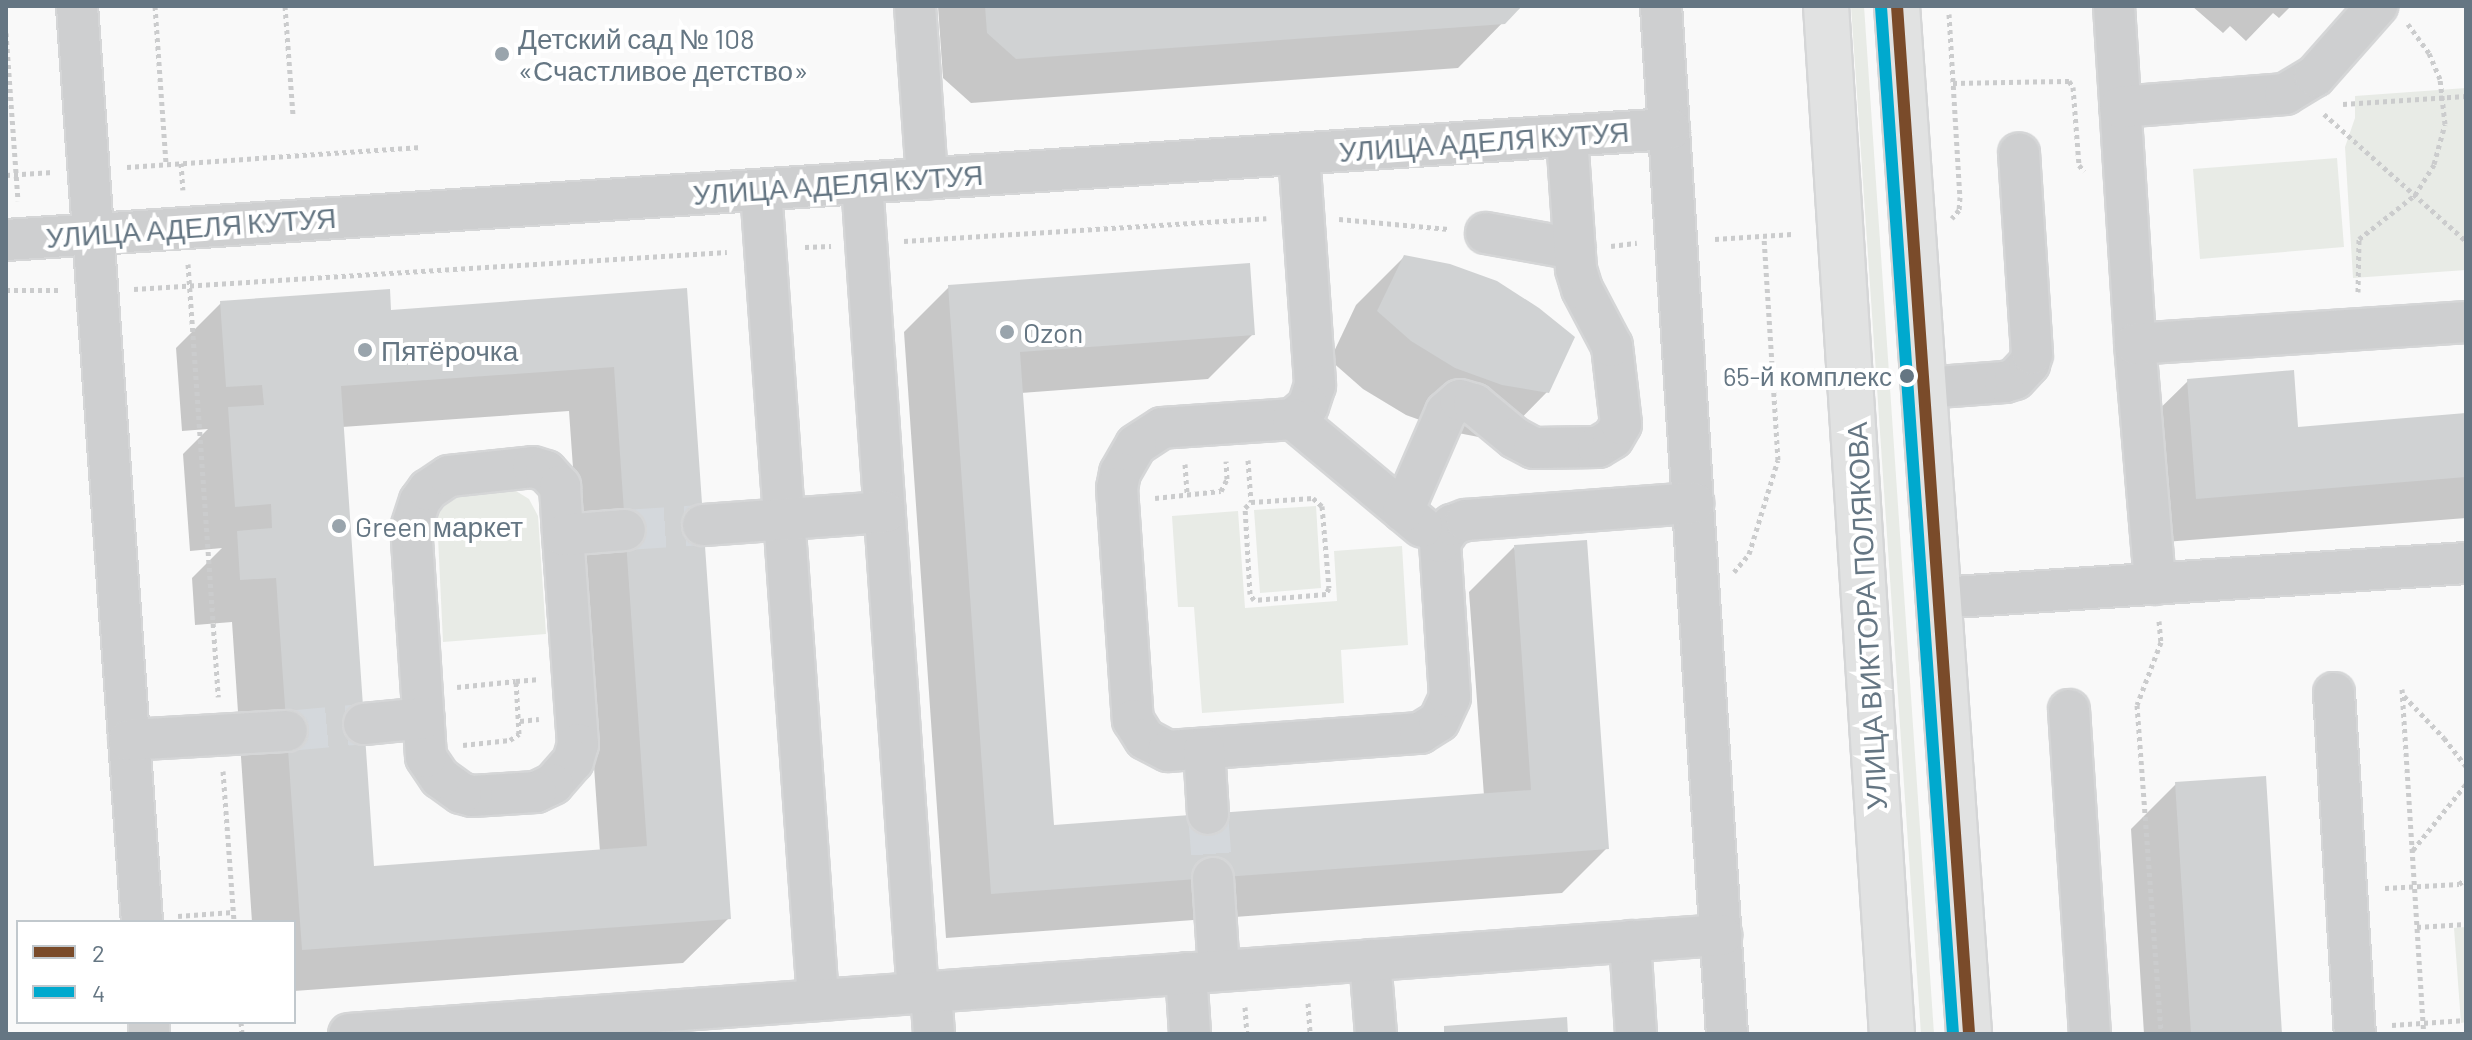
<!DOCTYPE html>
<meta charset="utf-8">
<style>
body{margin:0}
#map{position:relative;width:2472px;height:1040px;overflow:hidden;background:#f9f9f9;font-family:Barlow,sans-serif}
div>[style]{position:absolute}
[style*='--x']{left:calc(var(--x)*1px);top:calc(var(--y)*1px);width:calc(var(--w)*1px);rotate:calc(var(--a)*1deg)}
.green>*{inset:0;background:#e8ebe6}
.shadow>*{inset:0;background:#0003}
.building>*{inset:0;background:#d0d2d3}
.minor-tunnel>*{height:40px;margin-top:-20px;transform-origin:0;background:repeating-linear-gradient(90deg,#d4d8dc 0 40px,transparent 0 60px)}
.path>*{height:5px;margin-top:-2.5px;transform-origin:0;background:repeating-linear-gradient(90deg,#cbcccd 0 4px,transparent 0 8px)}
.roads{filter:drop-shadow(2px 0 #d5d6d7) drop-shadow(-2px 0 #d5d6d7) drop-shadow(0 2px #d5d6d7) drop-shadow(0 -2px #d5d6d7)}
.minor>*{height:40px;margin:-20px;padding:0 20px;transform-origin:20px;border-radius:20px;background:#cecfd0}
.major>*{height:44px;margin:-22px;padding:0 22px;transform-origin:22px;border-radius:22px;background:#e1e2e2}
.bus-1>*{height:12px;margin:-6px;padding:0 6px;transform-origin:6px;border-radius:6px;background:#7a4b2a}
.bus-2>*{height:12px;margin:-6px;padding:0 6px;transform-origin:6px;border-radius:6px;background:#00a9ce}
.dots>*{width:22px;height:22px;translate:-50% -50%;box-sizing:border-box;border:4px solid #fff;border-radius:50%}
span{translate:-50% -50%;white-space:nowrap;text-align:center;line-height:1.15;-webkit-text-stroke:8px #fff;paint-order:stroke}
.bus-label{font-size:26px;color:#657683}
.right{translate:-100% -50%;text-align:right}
.poi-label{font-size:28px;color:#657683}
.left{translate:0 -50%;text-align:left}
.street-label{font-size:28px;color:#657683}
.frame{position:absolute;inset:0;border:8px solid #657683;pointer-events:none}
.legend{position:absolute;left:16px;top:920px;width:280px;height:104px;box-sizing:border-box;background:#fff;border:2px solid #c1c8cd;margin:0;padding:10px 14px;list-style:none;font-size:24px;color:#657683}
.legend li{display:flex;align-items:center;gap:16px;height:40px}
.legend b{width:40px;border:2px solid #c1c8cd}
</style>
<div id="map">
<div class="green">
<i style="clip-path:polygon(1851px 6px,1864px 6px,1934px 1034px,1921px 1034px)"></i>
<i style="clip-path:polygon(2466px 88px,2466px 270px,2353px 278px,2345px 147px,2355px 118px,2355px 96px)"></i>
<i style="clip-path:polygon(2337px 158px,2344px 247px,2200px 259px,2193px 169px)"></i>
<i style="clip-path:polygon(516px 491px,529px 499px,538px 516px,546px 634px,443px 642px,437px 516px,452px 496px)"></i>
<i style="clip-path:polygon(1316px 506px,1321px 588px,1260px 593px,1254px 510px)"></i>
<i style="clip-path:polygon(1238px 511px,1245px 608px,1337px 601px,1334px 551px,1402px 546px,1408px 645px,1341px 650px,1344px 703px,1202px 713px,1194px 607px,1178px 607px,1172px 516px)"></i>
<i style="clip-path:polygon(2466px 927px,2466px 1022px,2461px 1023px,2454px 928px)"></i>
</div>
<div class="shadow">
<i style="clip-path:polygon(938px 6px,1519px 6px,1458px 68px,971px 103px,943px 78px)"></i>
<i style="clip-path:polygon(2192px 6px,2291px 6px,2279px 18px,2273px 13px,2246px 41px,2230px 26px,2223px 33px)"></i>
<i style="clip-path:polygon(1404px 257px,1547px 392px,1499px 441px,1453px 432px,1406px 415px,1363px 389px,1330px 360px,1356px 305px)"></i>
<i style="clip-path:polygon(949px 287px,1253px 334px,1208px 379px,1021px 393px,1052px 828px,1484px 796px,1469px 592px,1514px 547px,1607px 848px,1562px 893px,946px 938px,904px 332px)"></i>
<i style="clip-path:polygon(evenodd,685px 291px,729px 918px,683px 963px,294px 991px,294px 922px,252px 922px,232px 622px,195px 625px,192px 578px,222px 548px,190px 551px,183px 454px,208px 429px,182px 431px,176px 348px,221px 303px,389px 312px,685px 291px,569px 411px,600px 852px,373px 868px,342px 427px,569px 411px)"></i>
<i style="clip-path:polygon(2188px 381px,2296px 429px,2466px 415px,2466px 518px,2152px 543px,2142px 426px)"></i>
<i style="clip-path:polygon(2176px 784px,2281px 1034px,2144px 1034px,2131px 829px)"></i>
</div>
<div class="building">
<i style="clip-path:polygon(985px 6px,1522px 6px,1505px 24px,1016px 59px,987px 33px)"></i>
<i style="clip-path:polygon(1404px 255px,1450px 264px,1497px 281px,1539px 308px,1575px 337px,1549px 393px,1502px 385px,1455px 368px,1411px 341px,1377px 311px)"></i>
<i style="clip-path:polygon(1250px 263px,1255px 335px,1020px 352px,1054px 825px,1531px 790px,1514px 545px,1587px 540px,1609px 849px,991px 894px,948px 285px)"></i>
<i style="clip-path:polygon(evenodd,687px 288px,731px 919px,302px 950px,276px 578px,240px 580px,237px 531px,272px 528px,271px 504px,235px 507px,228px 407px,264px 405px,262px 385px,226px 387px,220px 301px,390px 289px,391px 310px,687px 288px,614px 367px,647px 846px,374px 866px,341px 386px,614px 367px)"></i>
<i style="clip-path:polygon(2294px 370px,2298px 427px,2466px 413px,2466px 477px,2196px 499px,2187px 379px)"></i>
<i style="clip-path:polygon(2266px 776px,2282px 1034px,2191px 1034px,2175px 782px)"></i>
<i style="clip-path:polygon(1567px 1017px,1568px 1034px,1444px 1034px,1444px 1026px)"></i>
</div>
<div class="minor-tunnel">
<i style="--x:625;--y:530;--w:78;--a:-3.7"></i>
<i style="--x:287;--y:731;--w:77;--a:-5.2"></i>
<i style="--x:1208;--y:814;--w:64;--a:85.5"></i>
</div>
<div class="path">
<i style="--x:155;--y:6;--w:158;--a:86"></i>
<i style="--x:285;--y:6;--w:110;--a:85.8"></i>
<i style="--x:1949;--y:14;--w:183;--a:86.6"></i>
<i style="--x:1960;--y:197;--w:13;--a:94"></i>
<i style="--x:1959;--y:210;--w:11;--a:131"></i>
<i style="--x:6;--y:33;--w:168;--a:85.9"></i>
<i style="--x:1953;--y:83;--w:116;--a:-1"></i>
<i style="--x:2069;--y:81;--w:7;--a:56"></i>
<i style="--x:2073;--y:87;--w:78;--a:85.6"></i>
<i style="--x:2079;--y:165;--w:8;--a:50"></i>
<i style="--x:2343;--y:104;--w:123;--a:-3.7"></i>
<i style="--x:2324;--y:114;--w:191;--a:41.8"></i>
<i style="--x:181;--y:163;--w:27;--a:86"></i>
<i style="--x:127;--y:167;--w:295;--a:-3.9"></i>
<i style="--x:6;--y:175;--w:47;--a:-3.7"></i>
<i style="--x:1339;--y:219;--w:110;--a:5.2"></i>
<i style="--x:1715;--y:239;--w:77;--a:-3.7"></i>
<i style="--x:904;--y:241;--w:363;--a:-3.6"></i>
<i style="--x:1611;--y:246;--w:26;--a:-7"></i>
<i style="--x:805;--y:247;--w:26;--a:-2"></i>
<i style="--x:188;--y:264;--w:434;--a:86"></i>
<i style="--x:134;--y:289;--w:594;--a:-3.57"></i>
<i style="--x:6;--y:290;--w:54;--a:0"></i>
<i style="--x:2358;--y:292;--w:53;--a:-88.9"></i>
<i style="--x:2359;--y:239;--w:71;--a:-38.2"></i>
<i style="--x:2415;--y:195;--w:36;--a:-58"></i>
<i style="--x:2434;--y:164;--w:41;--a:-74.6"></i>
<i style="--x:2445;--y:124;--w:45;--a:-96.3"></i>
<i style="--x:2440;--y:79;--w:28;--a:-113"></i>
<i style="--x:2429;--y:53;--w:36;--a:-126"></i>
<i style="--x:1248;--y:460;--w:42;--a:85.9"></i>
<i style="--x:1185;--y:464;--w:31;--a:86"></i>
<i style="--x:1155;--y:498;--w:66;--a:-6.1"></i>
<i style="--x:1221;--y:491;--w:13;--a:-63"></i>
<i style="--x:1227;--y:479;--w:18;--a:-93"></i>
<i style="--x:1313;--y:498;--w:12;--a:42"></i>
<i style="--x:1322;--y:506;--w:82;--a:85.1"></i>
<i style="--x:1329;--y:588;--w:7;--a:117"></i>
<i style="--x:1326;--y:594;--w:72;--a:175.2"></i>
<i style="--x:1254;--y:600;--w:7;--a:-124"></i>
<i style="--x:1250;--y:594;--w:86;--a:-93.3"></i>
<i style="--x:1245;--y:508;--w:8;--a:-45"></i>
<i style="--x:1251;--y:502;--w:62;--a:-3.7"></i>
<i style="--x:1734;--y:572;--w:23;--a:-50"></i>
<i style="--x:1749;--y:554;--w:98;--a:-72.9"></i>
<i style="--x:1778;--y:460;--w:224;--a:-93.6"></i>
<i style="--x:2159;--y:621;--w:21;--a:85"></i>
<i style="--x:2161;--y:642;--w:67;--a:110.9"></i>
<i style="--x:2137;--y:705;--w:330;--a:85.8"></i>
<i style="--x:457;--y:687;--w:59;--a:-5.8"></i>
<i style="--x:2402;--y:689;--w:346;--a:86.4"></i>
<i style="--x:2404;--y:696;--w:58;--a:46.4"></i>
<i style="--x:2444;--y:738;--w:36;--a:52"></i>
<i style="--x:520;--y:721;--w:19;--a:-6"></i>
<i style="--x:463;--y:745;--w:47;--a:-6.1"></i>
<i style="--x:510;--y:740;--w:11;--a:-34"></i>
<i style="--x:519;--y:734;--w:53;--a:-93.2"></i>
<i style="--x:516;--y:681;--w:21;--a:-5"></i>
<i style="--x:223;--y:771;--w:151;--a:85.8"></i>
<i style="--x:2413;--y:850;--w:85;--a:-51.2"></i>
<i style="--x:2385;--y:888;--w:74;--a:-3.1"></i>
<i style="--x:2459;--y:884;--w:9;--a:-36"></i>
<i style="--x:178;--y:916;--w:55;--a:-4.2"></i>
<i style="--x:2417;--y:927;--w:49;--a:-3.5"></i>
<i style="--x:1308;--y:1003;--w:31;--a:86"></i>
<i style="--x:1245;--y:1007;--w:27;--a:86"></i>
<i style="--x:241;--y:1022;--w:12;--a:85"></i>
<i style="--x:2392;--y:1025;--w:74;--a:-3.9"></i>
</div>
<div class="roads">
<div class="minor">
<i style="--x:77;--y:6;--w:918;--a:85.94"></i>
<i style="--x:915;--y:6;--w:173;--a:86"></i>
<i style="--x:1661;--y:6;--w:1030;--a:86.33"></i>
<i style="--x:2114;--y:6;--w:339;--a:86.4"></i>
<i style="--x:2135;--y:344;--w:241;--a:85.2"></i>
<i style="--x:2120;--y:107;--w:166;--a:-4.5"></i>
<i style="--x:2285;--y:94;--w:35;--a:-31"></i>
<i style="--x:2315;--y:76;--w:94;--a:-48.5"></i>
<i style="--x:1299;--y:154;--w:232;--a:86"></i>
<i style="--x:1315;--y:385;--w:22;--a:108"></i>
<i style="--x:1308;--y:406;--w:20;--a:139"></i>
<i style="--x:1293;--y:419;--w:131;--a:176.1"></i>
<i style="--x:1162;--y:428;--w:31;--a:147"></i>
<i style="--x:1136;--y:445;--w:32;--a:120"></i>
<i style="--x:1120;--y:473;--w:15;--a:101"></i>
<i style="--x:1117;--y:488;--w:233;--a:86.1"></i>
<i style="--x:1133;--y:720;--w:22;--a:58"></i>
<i style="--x:1145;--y:739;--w:26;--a:28"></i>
<i style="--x:1168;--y:751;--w:253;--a:-4.1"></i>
<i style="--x:1420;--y:733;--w:22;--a:-32"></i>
<i style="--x:1439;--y:721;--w:26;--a:-65"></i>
<i style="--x:1450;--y:697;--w:155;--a:-93.7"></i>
<i style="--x:1440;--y:542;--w:21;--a:-55"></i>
<i style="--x:1452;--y:525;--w:15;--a:-20"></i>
<i style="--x:1466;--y:520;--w:228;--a:-4.3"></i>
<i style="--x:862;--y:183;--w:812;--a:86.05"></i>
<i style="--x:761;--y:190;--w:812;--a:85.97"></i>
<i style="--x:1486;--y:233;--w:90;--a:10.2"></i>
<i style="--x:6;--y:240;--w:1667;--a:-3.82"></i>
<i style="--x:2135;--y:344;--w:332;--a:-3.8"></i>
<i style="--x:1924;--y:388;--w:81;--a:-4.2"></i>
<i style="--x:2005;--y:382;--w:10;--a:-17"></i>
<i style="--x:2015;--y:379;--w:21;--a:-47"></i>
<i style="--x:2029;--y:364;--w:10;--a:-73"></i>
<i style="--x:2032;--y:354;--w:201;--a:-93.7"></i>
<i style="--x:1293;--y:419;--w:168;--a:39.9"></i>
<i style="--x:1403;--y:511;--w:108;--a:-66.5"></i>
<i style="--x:1446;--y:412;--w:18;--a:-41"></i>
<i style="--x:1460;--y:400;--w:15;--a:16"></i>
<i style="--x:1474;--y:404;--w:53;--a:39.7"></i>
<i style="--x:1515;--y:438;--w:21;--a:28"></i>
<i style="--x:1534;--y:448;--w:64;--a:-0.9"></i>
<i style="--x:1598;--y:447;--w:17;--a:-31"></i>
<i style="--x:1613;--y:438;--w:16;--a:-60"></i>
<i style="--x:1621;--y:424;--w:79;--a:-96.6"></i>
<i style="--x:1612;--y:346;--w:64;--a:-117.8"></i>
<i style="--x:1582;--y:289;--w:21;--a:-107"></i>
<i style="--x:1576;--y:269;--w:133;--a:-93.9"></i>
<i style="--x:703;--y:525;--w:182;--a:-4.1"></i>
<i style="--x:563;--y:535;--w:210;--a:85.9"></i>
<i style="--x:578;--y:744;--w:18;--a:106"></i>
<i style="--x:573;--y:761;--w:30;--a:131"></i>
<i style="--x:553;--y:784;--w:19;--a:155"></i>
<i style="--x:536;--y:792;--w:64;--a:176.4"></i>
<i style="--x:472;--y:796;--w:11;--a:-165"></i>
<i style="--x:461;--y:793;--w:26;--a:-144"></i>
<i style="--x:440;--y:778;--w:25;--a:-124"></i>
<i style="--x:426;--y:757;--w:229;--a:-93.7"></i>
<i style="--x:411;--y:528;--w:28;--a:-72"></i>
<i style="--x:420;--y:501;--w:14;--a:-54"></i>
<i style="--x:428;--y:490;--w:25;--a:-34"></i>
<i style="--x:449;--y:476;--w:84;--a:-6.1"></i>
<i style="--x:533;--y:467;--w:14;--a:17"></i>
<i style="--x:546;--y:471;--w:21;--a:47"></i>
<i style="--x:560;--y:486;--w:49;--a:86.5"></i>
<i style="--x:563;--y:535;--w:62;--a:-4.6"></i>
<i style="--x:1939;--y:598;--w:528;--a:-3.8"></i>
<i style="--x:2334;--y:693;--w:342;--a:86.5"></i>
<i style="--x:2069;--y:710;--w:325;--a:86.3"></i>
<i style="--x:364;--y:724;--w:60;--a:-5.7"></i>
<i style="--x:129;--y:740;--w:158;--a:-3.3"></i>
<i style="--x:1204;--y:749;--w:65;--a:86.5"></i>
<i style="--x:1213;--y:878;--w:93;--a:86.3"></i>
<i style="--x:1630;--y:941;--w:93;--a:86.3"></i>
<i style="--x:1370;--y:960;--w:74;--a:85.4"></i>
<i style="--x:1186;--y:973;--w:61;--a:86.2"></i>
<i style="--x:931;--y:992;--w:42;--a:85.9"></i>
<i style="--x:149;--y:1022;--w:12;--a:90"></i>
<i style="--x:349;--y:1034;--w:1376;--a:-4.13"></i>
</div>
<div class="major">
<i style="--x:1826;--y:6;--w:1030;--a:86.33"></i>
<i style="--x:1897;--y:6;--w:1031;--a:85.99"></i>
</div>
</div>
<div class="bus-1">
<i style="--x:1897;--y:6;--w:1031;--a:85.99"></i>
</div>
<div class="bus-2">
<i style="--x:1881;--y:7;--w:1030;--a:85.99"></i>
</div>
<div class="dots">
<i style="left:502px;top:54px;background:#99a4ac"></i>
<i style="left:1007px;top:332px;background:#99a4ac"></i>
<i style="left:365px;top:350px;background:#99a4ac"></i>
<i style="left:1907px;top:376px;background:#657683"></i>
<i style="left:339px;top:526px;background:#99a4ac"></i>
</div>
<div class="bus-label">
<span class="right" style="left:1892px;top:376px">65-й комплекс</span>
</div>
<div class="poi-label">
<span class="left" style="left:518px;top:54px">Детский сад № 108<br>«Счастливое детство»</span>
<span class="left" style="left:1023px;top:332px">Ozon</span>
<span class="left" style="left:381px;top:350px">Пятёрочка</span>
<span class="left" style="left:355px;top:526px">Green маркет</span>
</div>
<div class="street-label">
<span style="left:1484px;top:141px;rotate:-4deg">УЛИЦА АДЕЛЯ КУТУЯ</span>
<span style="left:838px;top:184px;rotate:-4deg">УЛИЦА АДЕЛЯ КУТУЯ</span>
<span style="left:191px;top:227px;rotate:-4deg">УЛИЦА АДЕЛЯ КУТУЯ</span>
<span style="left:1866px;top:616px;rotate:-93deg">УЛИЦА ВИКТОРА ПОЛЯКОВА</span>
</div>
<div class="frame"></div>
<ul class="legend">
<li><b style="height:10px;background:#7a4b2a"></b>2</li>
<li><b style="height:10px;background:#00a9ce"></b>4</li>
</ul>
</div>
